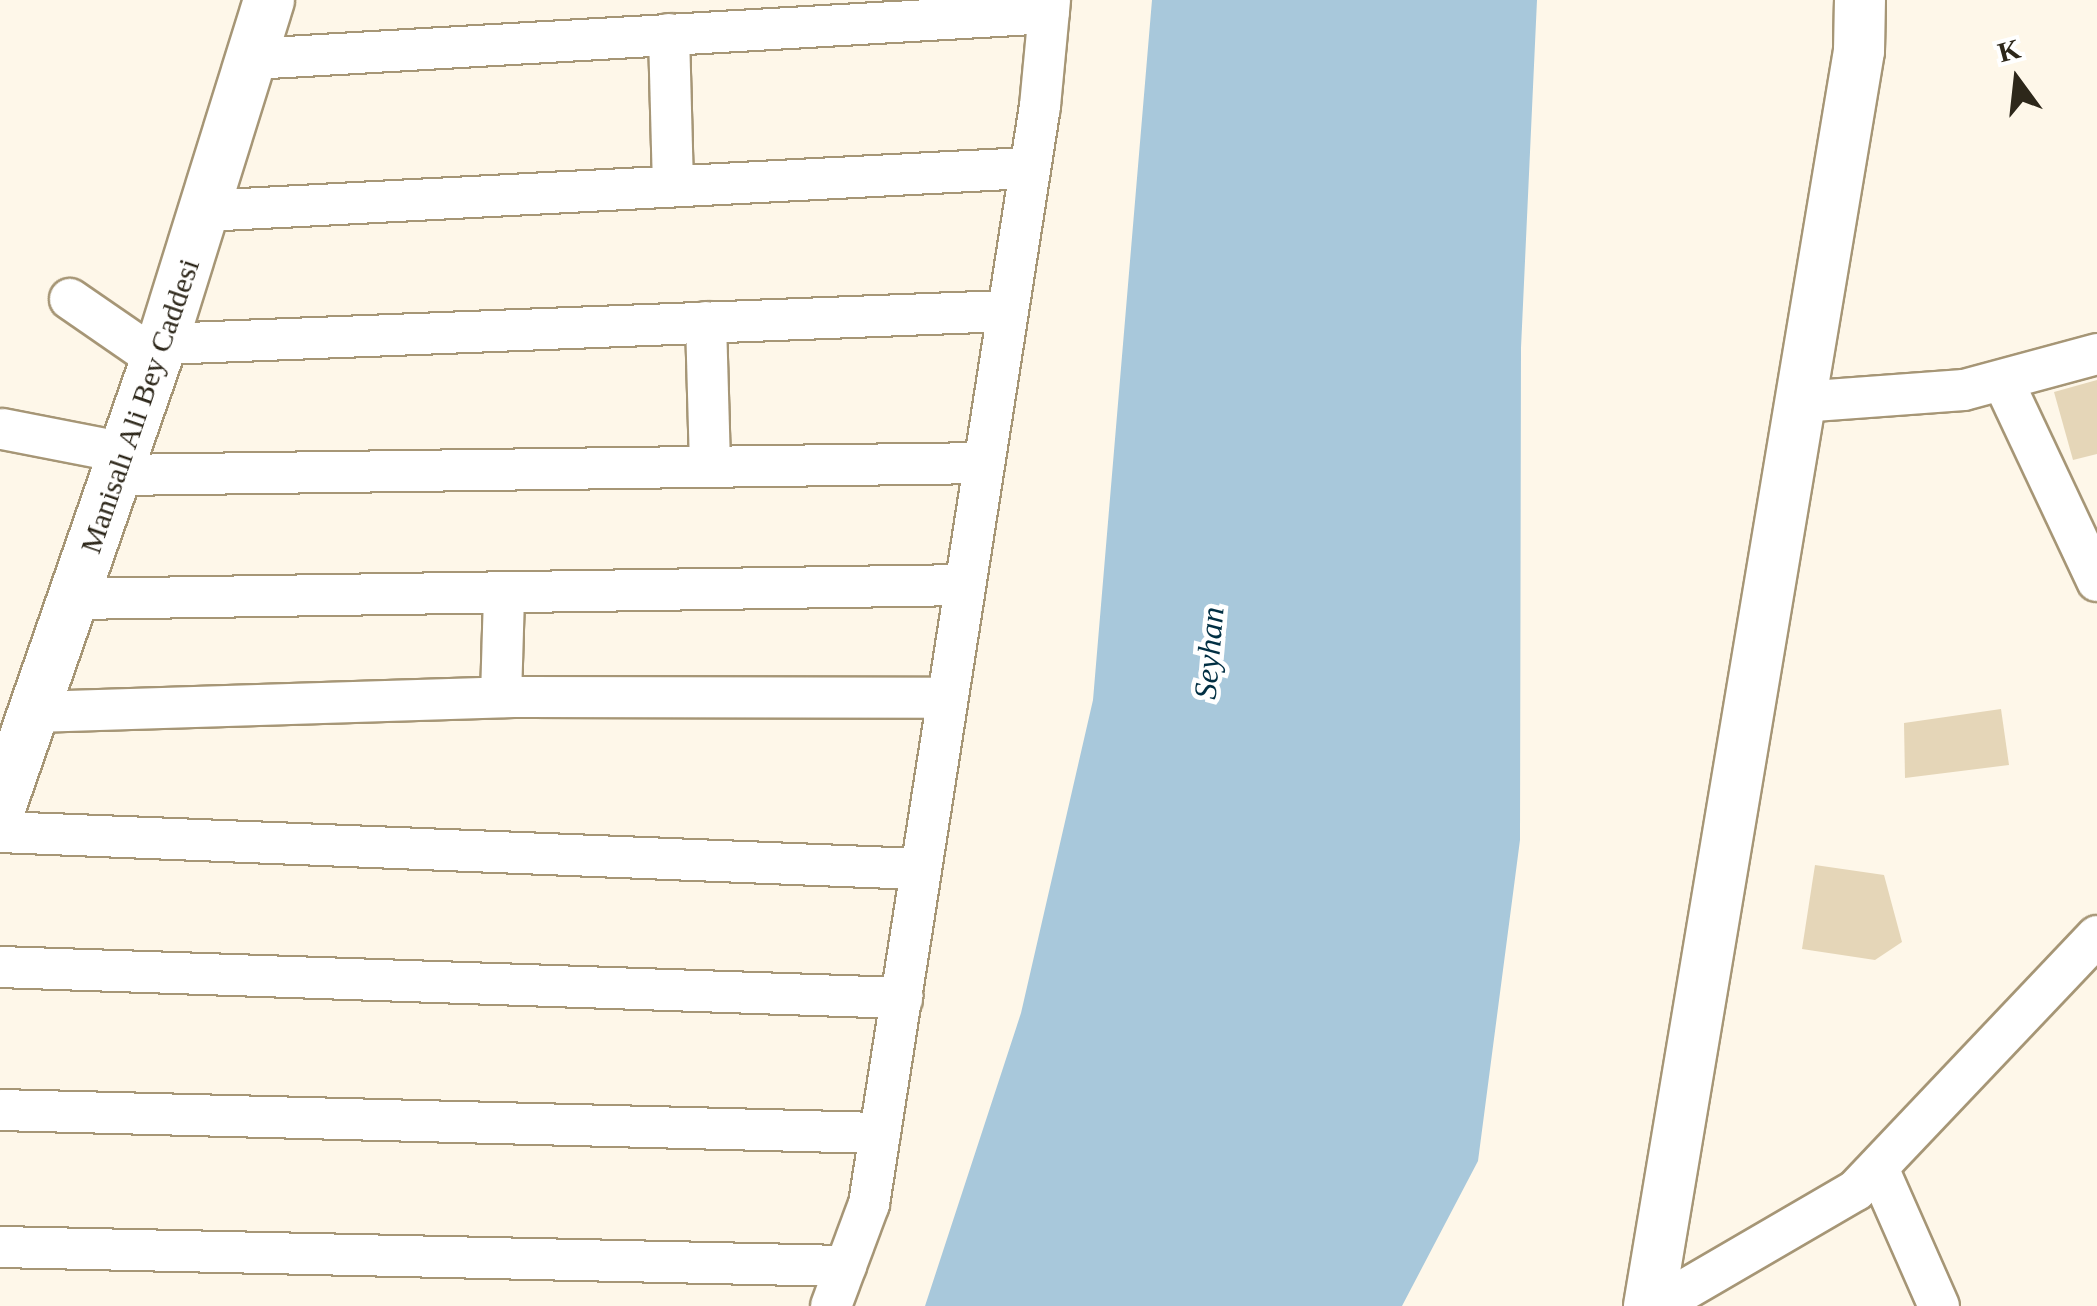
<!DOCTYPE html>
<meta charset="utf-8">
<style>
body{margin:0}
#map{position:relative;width:2097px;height:1306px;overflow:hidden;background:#fef7e9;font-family:Georgia,serif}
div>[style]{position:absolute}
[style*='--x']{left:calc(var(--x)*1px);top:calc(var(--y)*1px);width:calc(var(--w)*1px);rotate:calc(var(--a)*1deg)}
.water>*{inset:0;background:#a8c8db}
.building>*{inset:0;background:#e5d6b8}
.roads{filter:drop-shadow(2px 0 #a69676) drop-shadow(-2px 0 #a69676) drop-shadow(0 2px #a69676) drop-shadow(0 -2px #a69676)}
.minor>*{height:40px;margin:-20px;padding:0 20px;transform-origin:20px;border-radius:20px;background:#fff}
.major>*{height:50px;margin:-25px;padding:0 25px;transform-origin:25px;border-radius:25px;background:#fff}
span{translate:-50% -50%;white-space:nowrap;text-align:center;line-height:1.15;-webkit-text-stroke:9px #fff;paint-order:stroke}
.street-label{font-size:30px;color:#2d271a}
.water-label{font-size:32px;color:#012f43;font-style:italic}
.north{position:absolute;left:1967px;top:30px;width:100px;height:100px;-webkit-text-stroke:8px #fff;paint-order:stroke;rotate:345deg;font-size:28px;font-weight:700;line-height:40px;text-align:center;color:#2d271a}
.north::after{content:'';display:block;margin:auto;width:35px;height:45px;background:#2d271a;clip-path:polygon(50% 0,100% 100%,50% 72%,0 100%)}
</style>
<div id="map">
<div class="water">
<i style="clip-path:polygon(1152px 0,1537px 0,1521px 348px,1520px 840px,1478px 1161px,1402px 1306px,925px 1306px,1021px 1013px,1093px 700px)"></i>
</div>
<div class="building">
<i style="clip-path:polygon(2097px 380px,2097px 454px,2073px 460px,2054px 392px)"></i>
<i style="clip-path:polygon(2001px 709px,2009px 765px,1905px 778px,1904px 723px)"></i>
<i style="clip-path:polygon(1815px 865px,1884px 875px,1902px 942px,1875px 960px,1802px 949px)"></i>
</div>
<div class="roads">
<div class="minor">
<i style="--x:669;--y:34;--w:151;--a:88.5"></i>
<i style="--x:252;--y:59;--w:798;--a:-3.3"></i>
<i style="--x:204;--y:211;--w:825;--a:-2.99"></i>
<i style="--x:70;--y:299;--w:106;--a:34.6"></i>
<i style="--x:706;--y:322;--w:143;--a:88.4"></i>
<i style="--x:162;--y:344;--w:845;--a:-2.24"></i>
<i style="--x:2003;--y:381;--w:221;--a:64.8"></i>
<i style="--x:1800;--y:402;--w:164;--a:-4.2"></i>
<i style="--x:1964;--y:390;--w:138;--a:-15.1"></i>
<i style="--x:2;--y:429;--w:125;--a:11"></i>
<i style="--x:117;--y:475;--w:867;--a:-0.79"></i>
<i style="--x:75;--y:599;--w:887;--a:-0.9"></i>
<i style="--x:501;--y:697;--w:104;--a:-88.3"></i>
<i style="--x:35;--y:712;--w:479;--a:-1.8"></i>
<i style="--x:514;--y:697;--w:432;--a:0.1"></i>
<i style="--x:0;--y:832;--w:919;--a:2.31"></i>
<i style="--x:0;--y:967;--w:903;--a:1.97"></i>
<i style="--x:0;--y:1110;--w:880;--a:1.5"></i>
<i style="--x:1878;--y:1168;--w:151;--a:66.2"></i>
<i style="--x:0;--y:1247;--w:846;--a:1.29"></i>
<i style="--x:831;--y:1306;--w:109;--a:-69.6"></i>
<i style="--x:869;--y:1204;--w:1111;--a:-81.15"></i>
<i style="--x:1040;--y:106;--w:106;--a:-84.6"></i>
<i style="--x:1657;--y:1306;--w:230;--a:-30.2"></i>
<i style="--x:1856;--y:1190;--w:350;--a:-46.5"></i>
</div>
<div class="major">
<i style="--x:0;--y:808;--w:491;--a:-70.8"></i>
<i style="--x:162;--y:344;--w:360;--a:-72.7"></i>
<i style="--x:1649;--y:1306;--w:1272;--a:-80.5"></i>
<i style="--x:1859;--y:51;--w:51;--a:-88.9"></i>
</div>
</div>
<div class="street-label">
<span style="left:140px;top:406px;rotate:-71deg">Manisalı Ali Bey Caddesi</span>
</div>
<div class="water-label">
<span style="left:1209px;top:653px;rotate:-85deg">Seyhan</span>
</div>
<div class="north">K</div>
</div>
